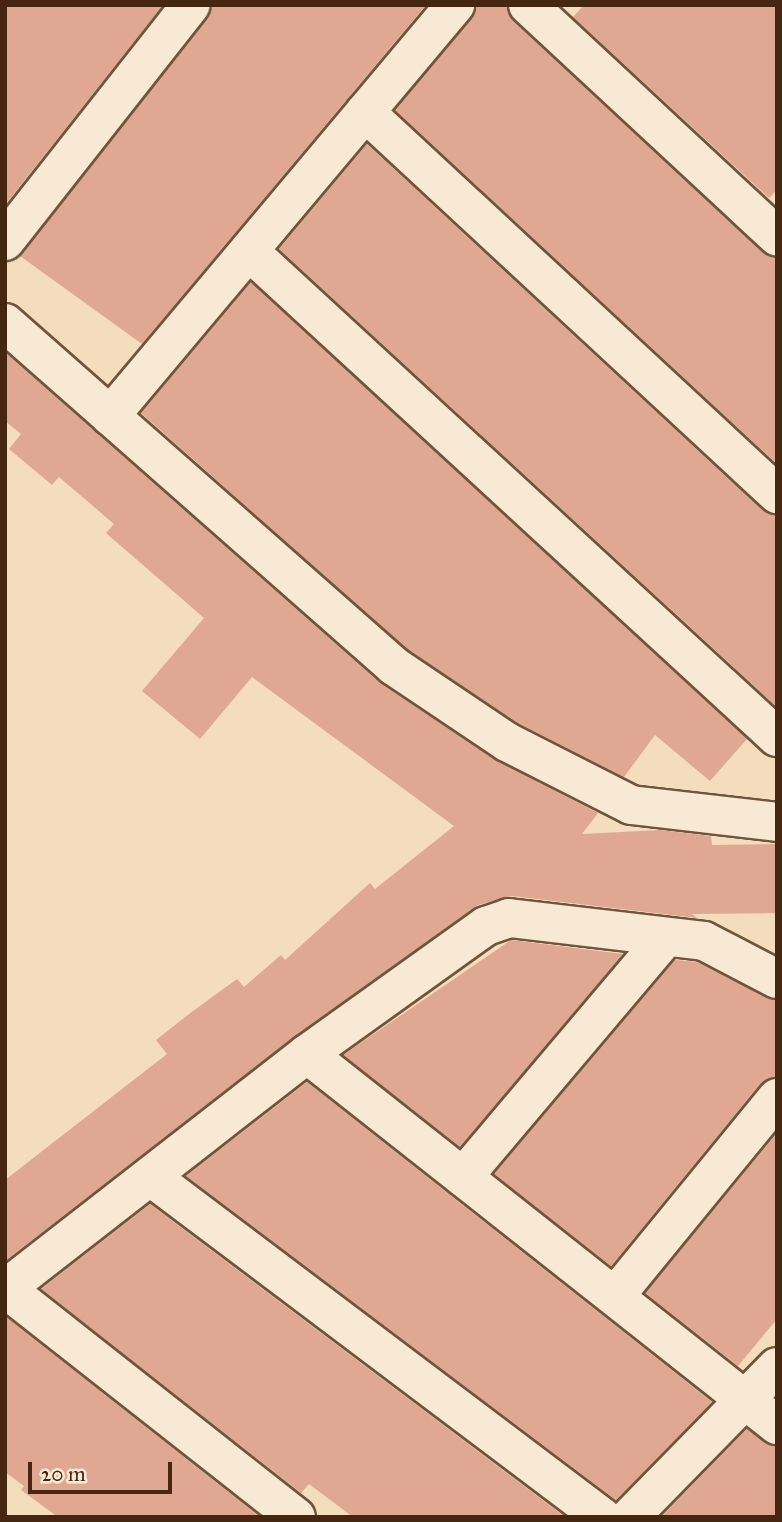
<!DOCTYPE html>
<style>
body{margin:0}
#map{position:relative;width:782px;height:1522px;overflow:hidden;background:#f3ddbc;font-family:"IM FELL Great Primer",serif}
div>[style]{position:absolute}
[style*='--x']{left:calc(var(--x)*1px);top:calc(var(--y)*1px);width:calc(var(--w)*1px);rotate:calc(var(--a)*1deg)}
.building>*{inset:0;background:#e0a792}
.roads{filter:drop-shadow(2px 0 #70543c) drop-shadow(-2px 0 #70543c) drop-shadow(0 2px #70543c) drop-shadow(0 -2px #70543c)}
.minor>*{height:38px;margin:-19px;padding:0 19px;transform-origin:19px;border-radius:19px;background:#f7e9d3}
span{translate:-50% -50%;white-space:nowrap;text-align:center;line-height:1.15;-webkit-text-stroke:5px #f7e9d3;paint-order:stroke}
.frame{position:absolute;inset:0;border:7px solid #452611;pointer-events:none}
.scale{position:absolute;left:28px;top:1462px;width:144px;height:32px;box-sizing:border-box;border:4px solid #452611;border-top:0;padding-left:9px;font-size:21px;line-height:24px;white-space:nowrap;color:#452611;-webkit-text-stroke:5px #f7e9d3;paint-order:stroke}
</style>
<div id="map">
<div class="building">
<i style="clip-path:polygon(5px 5px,163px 5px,5px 205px)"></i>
<i style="clip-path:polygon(212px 5px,426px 5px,142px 344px,20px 256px)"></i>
<i style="clip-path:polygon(476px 5px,507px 5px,513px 21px,762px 252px,777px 257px,777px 464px,395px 110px)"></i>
<i style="clip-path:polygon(584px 5px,777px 5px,777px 190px,769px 198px,573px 17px)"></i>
<i style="clip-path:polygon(367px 144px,762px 510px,777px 515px,776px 706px,279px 249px)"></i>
<i style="clip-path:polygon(251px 282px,747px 739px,710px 781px,655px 735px,624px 777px,518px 723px,407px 649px,141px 413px)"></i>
<i style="clip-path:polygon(5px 352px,380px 683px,495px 760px,598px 813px,582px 834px,660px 830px,711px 836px,712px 845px,777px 844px,777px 913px,692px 914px,697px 918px,512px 896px,478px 905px,294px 1037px,5px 1261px,5px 1180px,167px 1054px,156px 1040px,189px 1014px,237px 979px,244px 987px,281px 955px,285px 960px,370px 883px,375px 889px,454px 826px,252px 677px,200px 739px,142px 691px,204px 618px,106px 533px,114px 524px,59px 477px,52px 485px,9px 449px,21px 434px,5px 421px)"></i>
<i style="clip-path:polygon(511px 940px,623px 954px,460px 1147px,343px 1055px)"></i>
<i style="clip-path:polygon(675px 960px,697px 962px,777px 1001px,777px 1077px,760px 1084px,611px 1266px,494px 1174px)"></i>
<i style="clip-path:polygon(307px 1082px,712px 1402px,616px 1500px,186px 1176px)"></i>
<i style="clip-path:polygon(777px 1133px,777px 1319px,738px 1366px,645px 1293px)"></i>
<i style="clip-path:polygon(150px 1204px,565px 1517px,353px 1517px,309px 1484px,301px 1493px,41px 1289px)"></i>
<i style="clip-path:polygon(5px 1316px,260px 1517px,58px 1517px,21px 1490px,24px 1486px,5px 1472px)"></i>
<i style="clip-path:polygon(747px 1429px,777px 1446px,777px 1517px,661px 1517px)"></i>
</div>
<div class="roads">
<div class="minor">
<i style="--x:528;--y:5;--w:340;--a:42.9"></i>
<i style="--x:365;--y:112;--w:562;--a:42.84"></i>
<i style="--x:5;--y:241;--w:300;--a:-51.8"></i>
<i style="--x:251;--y:253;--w:715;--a:42.62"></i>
<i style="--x:5;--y:323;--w:519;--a:41.4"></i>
<i style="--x:394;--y:666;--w:136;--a:33.9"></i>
<i style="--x:507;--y:742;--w:139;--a:26.9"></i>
<i style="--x:631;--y:805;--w:147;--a:6.6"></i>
<i style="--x:110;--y:416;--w:537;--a:-49.99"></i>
<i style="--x:307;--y:1054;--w:599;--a:38.29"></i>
<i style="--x:151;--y:1177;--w:565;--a:37.01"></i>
<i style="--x:463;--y:1177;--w:314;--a:-49.8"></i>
<i style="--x:5;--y:1289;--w:383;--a:-37.9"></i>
<i style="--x:307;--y:1054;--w:220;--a:-35.6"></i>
<i style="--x:486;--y:926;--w:24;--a:-19"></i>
<i style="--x:509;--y:918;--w:196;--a:6.7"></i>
<i style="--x:704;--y:941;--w:82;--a:27.5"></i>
<i style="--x:6;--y:1289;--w:369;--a:38.2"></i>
<i style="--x:615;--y:1296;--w:256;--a:-50.7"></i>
<i style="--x:630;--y:1517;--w:210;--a:-45.6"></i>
</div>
</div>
<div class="frame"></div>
<div class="scale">20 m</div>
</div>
